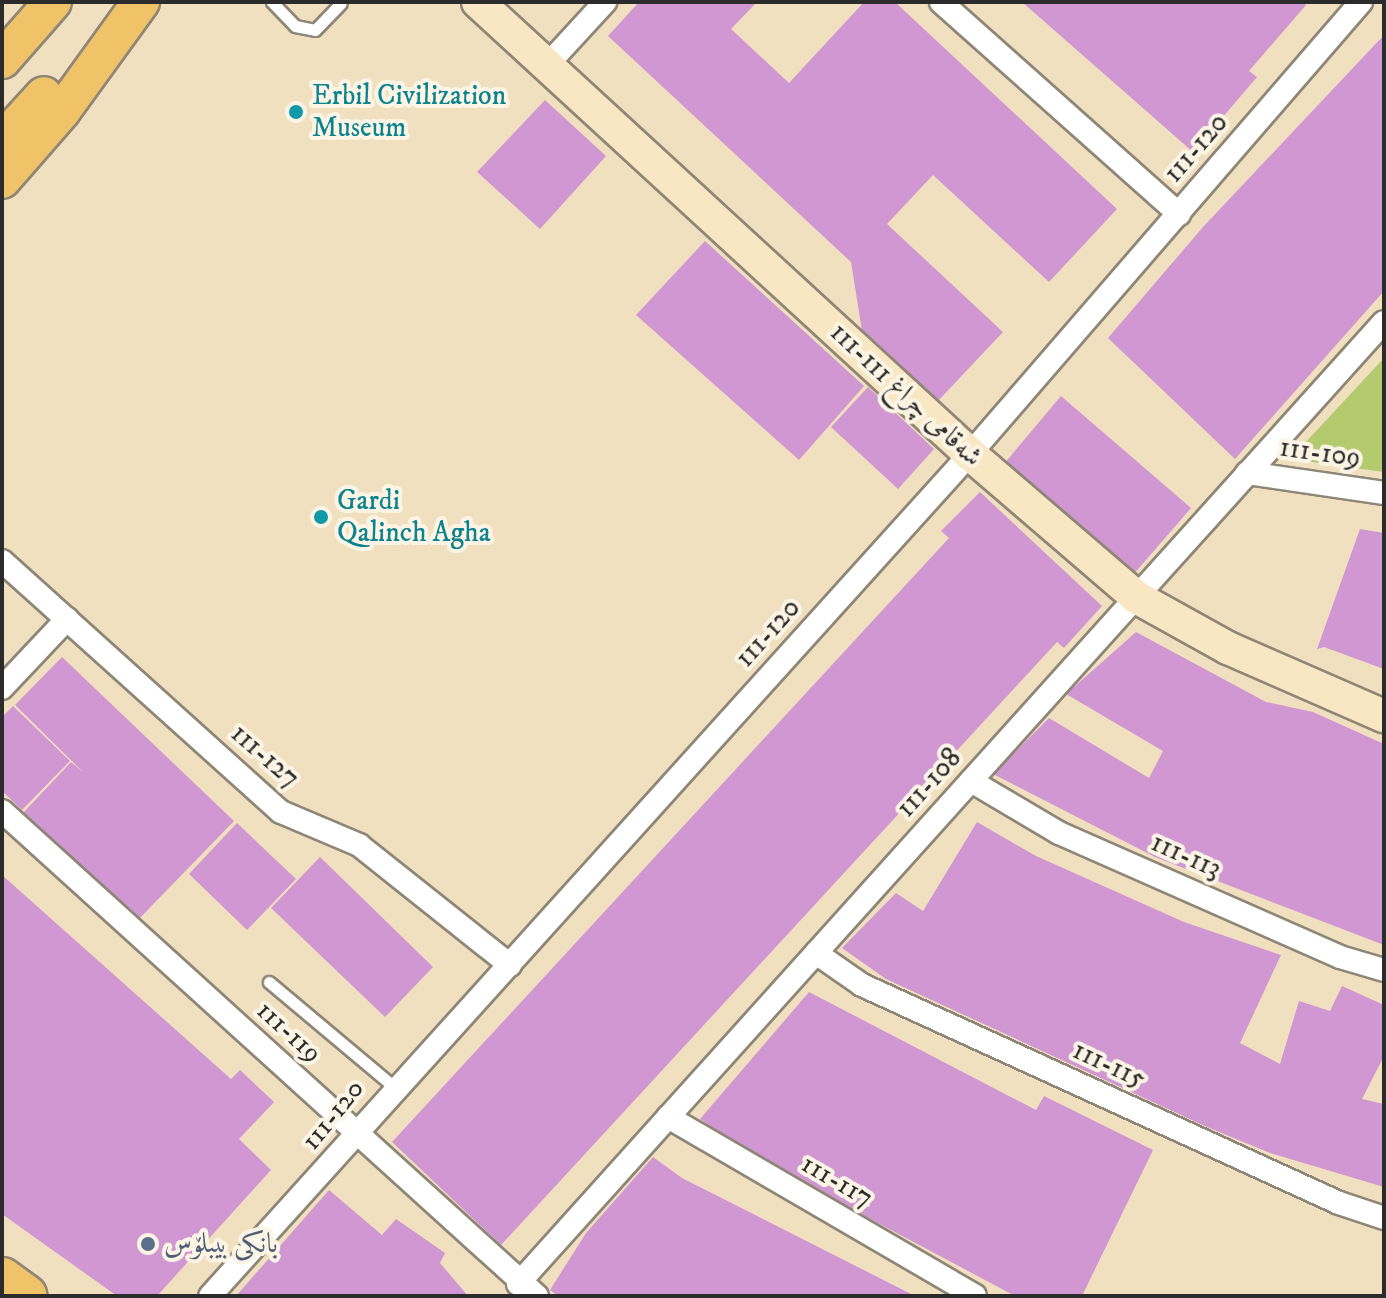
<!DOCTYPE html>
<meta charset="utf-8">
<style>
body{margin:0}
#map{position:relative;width:1386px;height:1298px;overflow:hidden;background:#f1e0c0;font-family:"IM FELL DW Pica",Amiri,serif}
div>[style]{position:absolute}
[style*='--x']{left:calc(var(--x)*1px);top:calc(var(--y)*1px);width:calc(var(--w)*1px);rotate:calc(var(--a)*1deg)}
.green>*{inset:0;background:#b4ca6f}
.building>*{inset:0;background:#d097d2}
.roads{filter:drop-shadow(2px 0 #8e8676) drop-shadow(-2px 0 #8e8676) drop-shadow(0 2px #8e8676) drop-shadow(0 -2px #8e8676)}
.lane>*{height:11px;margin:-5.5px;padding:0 5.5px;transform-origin:5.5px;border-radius:5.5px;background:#fff}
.street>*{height:22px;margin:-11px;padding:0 11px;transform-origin:11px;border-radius:11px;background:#fff}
.secondary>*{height:32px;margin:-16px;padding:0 16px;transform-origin:16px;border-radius:16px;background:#f9e7c3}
.primary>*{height:36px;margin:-18px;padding:0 18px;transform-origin:18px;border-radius:18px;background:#f0c369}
.highway>*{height:42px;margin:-21px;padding:0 21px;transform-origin:21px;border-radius:21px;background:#f0c369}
.dots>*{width:22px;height:22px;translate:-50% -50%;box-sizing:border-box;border:4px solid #fcf5e5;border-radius:50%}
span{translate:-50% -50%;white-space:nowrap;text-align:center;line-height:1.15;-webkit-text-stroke:8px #fcf5e5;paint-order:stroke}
.culture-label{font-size:28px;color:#0d838f}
.left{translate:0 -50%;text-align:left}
.street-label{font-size:28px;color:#2b2b2b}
.service-label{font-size:28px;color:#4e5e75}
.frame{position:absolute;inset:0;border:4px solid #2b2b2b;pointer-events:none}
</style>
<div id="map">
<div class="green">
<i style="clip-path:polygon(1384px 358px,1384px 472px,1290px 459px)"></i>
</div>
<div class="building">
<i style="clip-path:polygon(639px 2px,757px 2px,731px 29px,789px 83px,864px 2px,895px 2px,1117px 209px,1049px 282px,933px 175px,887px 224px,1003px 332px,938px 401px,862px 331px,851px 262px,608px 36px)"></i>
<i style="clip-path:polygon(1022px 2px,1302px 2px,1306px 5px,1249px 71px,1257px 77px,1193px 152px)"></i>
<i style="clip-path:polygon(1384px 35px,1384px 291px,1235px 459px,1108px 338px,1203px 227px)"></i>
<i style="clip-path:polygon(545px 100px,606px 156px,540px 229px,477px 172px)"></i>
<i style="clip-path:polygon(705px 241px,864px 386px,799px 460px,636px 315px)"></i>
<i style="clip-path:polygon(868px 387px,934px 449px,898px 489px,831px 427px)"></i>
<i style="clip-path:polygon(1061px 396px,1191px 508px,1133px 575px,1003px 465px)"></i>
<i style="clip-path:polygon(980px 492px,1102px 606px,1064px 648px,1057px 642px,501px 1245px,392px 1142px,949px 538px,941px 531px)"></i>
<i style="clip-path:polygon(1360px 529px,1384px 533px,1384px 669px,1324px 647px,1317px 649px)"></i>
<i style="clip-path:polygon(1136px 632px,1266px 702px,1313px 712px,1384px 744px,1384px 945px,1155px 857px,993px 774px,1049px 718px,1149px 778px,1163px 751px,1066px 694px)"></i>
<i style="clip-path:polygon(62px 657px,234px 821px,136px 922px,23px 813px,71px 762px,84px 773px,15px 705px)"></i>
<i style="clip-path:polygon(13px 706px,70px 761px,22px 810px,2px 791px,2px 717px)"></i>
<i style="clip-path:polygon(977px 822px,1036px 856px,1184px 922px,1281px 955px,1240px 1043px,1280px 1064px,1299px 1001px,1330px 1011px,1342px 986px,1384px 1005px,1384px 1056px,1362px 1099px,1384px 1104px,1384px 1187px,1270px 1153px,1207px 1127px,886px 979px,842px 948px,896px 893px,923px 911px)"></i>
<i style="clip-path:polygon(237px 823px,296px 879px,247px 930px,189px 874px)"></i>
<i style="clip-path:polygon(320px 857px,433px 967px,385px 1017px,271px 908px)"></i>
<i style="clip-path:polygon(2px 875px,231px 1079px,240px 1070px,274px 1102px,239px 1139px,271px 1170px,157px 1296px,117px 1296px,2px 1214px)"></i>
<i style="clip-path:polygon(809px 992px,1036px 1110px,1044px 1096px,1153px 1150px,1082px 1296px,1015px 1296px,767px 1164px,700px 1119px)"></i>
<i style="clip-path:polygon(653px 1157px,682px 1178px,915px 1296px,558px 1296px,550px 1290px,586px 1233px)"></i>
<i style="clip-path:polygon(329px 1190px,382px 1235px,396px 1219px,445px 1253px,440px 1263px,468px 1296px,236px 1296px)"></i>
</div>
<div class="roads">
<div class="lane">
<i style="--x:272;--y:2;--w:33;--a:46"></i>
<i style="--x:295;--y:26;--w:20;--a:11"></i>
<i style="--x:315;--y:30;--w:37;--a:-46"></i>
<i style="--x:269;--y:982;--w:163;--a:40"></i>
</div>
<div class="street">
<i style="--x:941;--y:2;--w:319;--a:41.7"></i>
<i style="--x:549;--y:63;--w:83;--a:-47.4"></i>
<i style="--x:1247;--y:473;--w:138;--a:8.3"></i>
<i style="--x:2;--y:561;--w:375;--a:42"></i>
<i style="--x:281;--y:812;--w:85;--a:22.9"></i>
<i style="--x:359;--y:845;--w:193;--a:38.5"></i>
<i style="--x:2;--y:688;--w:95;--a:-46.7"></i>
<i style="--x:971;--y:781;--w:102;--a:30.6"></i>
<i style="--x:1059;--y:833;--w:307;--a:23.8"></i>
<i style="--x:1340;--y:957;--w:46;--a:16.5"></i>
<i style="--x:2;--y:811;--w:722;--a:42.19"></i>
<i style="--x:816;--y:953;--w:56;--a:34.8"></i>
<i style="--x:862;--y:985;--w:524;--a:24.56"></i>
<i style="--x:1339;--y:1203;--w:47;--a:18.4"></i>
<i style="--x:668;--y:1117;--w:355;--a:30.2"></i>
<i style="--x:518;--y:1284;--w:1294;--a:-48.01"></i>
<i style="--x:210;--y:1296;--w:1134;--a:-47.93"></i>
<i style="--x:970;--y:454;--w:598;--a:-49.14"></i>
</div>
<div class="secondary">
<i style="--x:478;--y:2;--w:668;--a:42.57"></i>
<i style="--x:970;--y:454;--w:219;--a:40.7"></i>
<i style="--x:1136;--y:597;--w:105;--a:29"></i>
<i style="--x:1228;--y:648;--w:170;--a:23.6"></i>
</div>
<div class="primary">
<i style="--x:2;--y:60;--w:77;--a:-48.7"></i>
<i style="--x:2;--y:141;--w:62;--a:-47.6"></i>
<i style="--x:2;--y:180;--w:91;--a:-49"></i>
<i style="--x:62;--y:111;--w:135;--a:-54.1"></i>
</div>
<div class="highway">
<i style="--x:2;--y:1279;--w:29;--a:36"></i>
</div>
</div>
<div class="dots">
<i style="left:296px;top:112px;background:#0f9aa8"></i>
<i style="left:321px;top:517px;background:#0f9aa8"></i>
<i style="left:148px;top:1244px;background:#5c6f8a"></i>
</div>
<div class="culture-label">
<span class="left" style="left:312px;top:112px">Erbil Civilization<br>Museum</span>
<span class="left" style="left:337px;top:517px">Gardi<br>Qalinch Agha</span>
</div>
<div class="street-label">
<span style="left:1196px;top:148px;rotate:-49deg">111-120</span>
<span style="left:906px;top:395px;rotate:43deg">شەقامی چراغ 111-111</span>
<span style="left:1320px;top:453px;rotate:8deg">111-109</span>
<span style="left:768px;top:633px;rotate:-48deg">111-120</span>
<span style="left:265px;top:756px;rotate:41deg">111-127</span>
<span style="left:929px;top:783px;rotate:-48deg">111-108</span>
<span style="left:1186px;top:856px;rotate:24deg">111-113</span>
<span style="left:289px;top:1032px;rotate:42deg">111-119</span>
<span style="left:1109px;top:1065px;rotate:25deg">111-115</span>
<span style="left:333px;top:1115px;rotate:-51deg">111-120</span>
<span style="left:837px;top:1181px;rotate:30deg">111-117</span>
</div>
<div class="service-label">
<span class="left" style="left:164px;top:1244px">بانکی بیبلۆس</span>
</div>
<div class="frame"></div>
</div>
